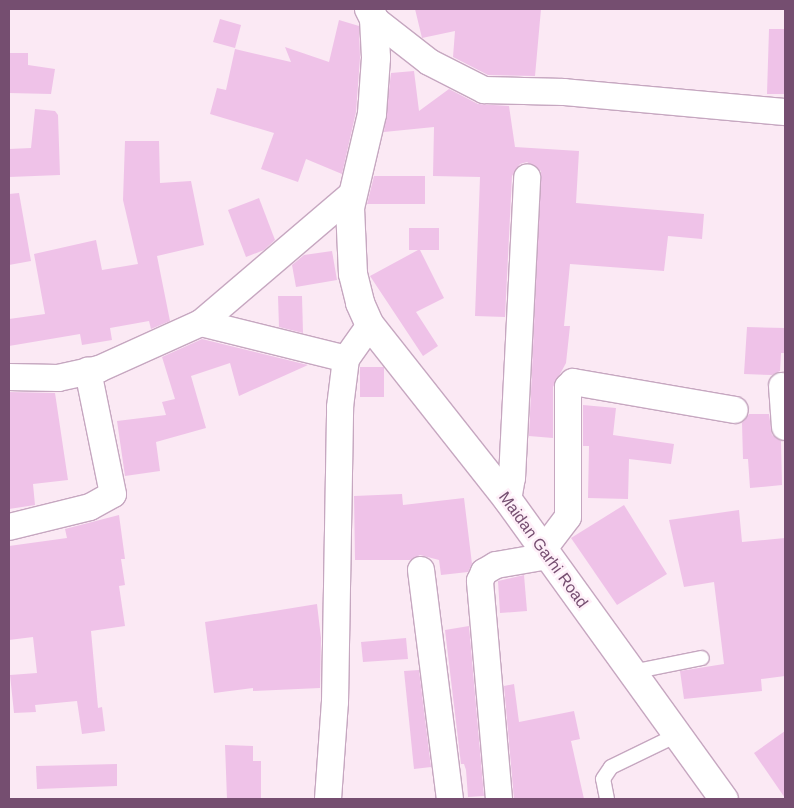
<!DOCTYPE html>
<style>
body{margin:0}
#map{position:relative;width:794px;height:808px;overflow:hidden;background:#fbe9f4;font-family:Helvetica,sans-serif}
div>[style]{position:absolute}
[style*='--x']{left:calc(var(--x)*1px);top:calc(var(--y)*1px);width:calc(var(--w)*1px);rotate:calc(var(--a)*1deg)}
.building>*{inset:0;background:#efc2e8}
.roads{filter:drop-shadow(1px 0 #c6a7c0) drop-shadow(-1px 0 #c6a7c0) drop-shadow(0 1px #c6a7c0) drop-shadow(0 -1px #c6a7c0)}
.lane>*{height:14px;margin:-7px;padding:0 7px;transform-origin:7px;border-radius:7px;background:#fff}
.street>*{height:26px;margin:-13px;padding:0 13px;transform-origin:13px;border-radius:13px;background:#fff}
.secondary>*{height:28px;margin:-14px;padding:0 14px;transform-origin:14px;border-radius:14px;background:#fff}
span{translate:-50% -50%;white-space:nowrap;text-align:center;line-height:1.15;-webkit-text-stroke:5px #feeff8;paint-order:stroke}
.street-label{font-size:16px;color:#754e70}
.frame{position:absolute;inset:0;border:10px solid #754e70;pointer-events:none}
</style>
<div id="map">
<div class="building">
<i style="clip-path:polygon(415px 9px,541px 9px,535px 76px,488px 75px,453px 57px,455px 31px,422px 38px)"></i>
<i style="clip-path:polygon(220px 19px,241px 25px,235px 48px,213px 42px)"></i>
<i style="clip-path:polygon(339px 20px,359px 26px,360px 58px,356px 112px,342px 174px,306px 159px,298px 182px,261px 169px,274px 133px,210px 114px,217px 88px,226px 90px,235px 49px,291px 62px,285px 47px,329px 62px)"></i>
<i style="clip-path:polygon(769px 29px,785px 29px,785px 94px,767px 94px)"></i>
<i style="clip-path:polygon(9px 53px,28px 53px,28px 65px,55px 69px,51px 94px,9px 93px)"></i>
<i style="clip-path:polygon(414px 71px,419px 111px,449px 89px,478px 104px,509px 106px,515px 147px,579px 151px,576px 203px,704px 214px,702px 239px,668px 236px,664px 271px,570px 264px,564px 326px,570px 326px,566px 363px,553px 387px,553px 438px,529px 436px,541px 171px,527px 162px,520px 164px,512px 176px,505px 317px,475px 316px,480px 177px,433px 176px,434px 127px,384px 132px,391px 73px)"></i>
<i style="clip-path:polygon(35px 109px,55px 111px,58px 115px,60px 175px,9px 177px,9px 149px,31px 148px)"></i>
<i style="clip-path:polygon(125px 141px,159px 141px,160px 183px,191px 181px,204px 245px,157px 256px,170px 321px,151px 329px,149px 321px,110px 328px,112px 340px,82px 345px,80px 334px,9px 346px,9px 319px,45px 314px,34px 254px,96px 240px,102px 270px,138px 264px,123px 200px)"></i>
<i style="clip-path:polygon(374px 176px,425px 176px,425px 204px,367px 204px)"></i>
<i style="clip-path:polygon(19px 193px,31px 261px,9px 265px,9px 194px)"></i>
<i style="clip-path:polygon(259px 198px,275px 240px,264px 250px,246px 257px,228px 210px)"></i>
<i style="clip-path:polygon(409px 228px,439px 228px,439px 250px,420px 250px,444px 298px,416px 312px,438px 346px,423px 356px,370px 276px,418px 250px,409px 250px)"></i>
<i style="clip-path:polygon(332px 251px,337px 280px,296px 287px,292px 265px,304px 255px)"></i>
<i style="clip-path:polygon(278px 296px,302px 296px,303px 333px,279px 327px)"></i>
<i style="clip-path:polygon(747px 327px,785px 328px,785px 353px,781px 353px,780px 371px,772px 375px,744px 374px)"></i>
<i style="clip-path:polygon(202px 339px,308px 365px,239px 396px,230px 363px,191px 376px,206px 428px,156px 442px,160px 471px,125px 476px,117px 421px,166px 415px,162px 402px,175px 399px,162px 357px)"></i>
<i style="clip-path:polygon(360px 367px,384px 367px,384px 397px,360px 397px)"></i>
<i style="clip-path:polygon(9px 392px,55px 393px,68px 480px,33px 484px,35px 505px,9px 509px)"></i>
<i style="clip-path:polygon(583px 405px,616px 408px,613px 435px,674px 444px,671px 464px,629px 459px,628px 499px,588px 498px,589px 446px,583px 446px)"></i>
<i style="clip-path:polygon(749px 414px,769px 414px,772px 435px,781px 441px,782px 485px,750px 488px,748px 459px,743px 459px,742px 423px)"></i>
<i style="clip-path:polygon(402px 494px,403px 505px,464px 498px,472px 564px,468px 572px,441px 575px,439px 560px,420px 555px,410px 560px,355px 560px,354px 496px)"></i>
<i style="clip-path:polygon(624px 505px,667px 574px,617px 605px,571px 538px)"></i>
<i style="clip-path:polygon(739px 510px,742px 542px,785px 538px,785px 676px,761px 679px,762px 691px,684px 699px,680px 671px,724px 664px,714px 582px,684px 587px,669px 520px)"></i>
<i style="clip-path:polygon(119px 515px,125px 559px,121px 559px,125px 585px,119px 586px,125px 626px,91px 631px,98px 708px,102px 707px,105px 731px,82px 734px,77px 701px,35px 705px,36px 712px,14px 713px,10px 675px,37px 673px,33px 637px,9px 640px,9px 546px,67px 538px,65px 529px)"></i>
<i style="clip-path:polygon(524px 575px,527px 611px,500px 613px,498px 581px)"></i>
<i style="clip-path:polygon(317px 604px,321px 638px,320px 688px,253px 691px,253px 688px,214px 693px,205px 622px)"></i>
<i style="clip-path:polygon(469px 626px,484px 796px,468px 797px,466px 770px,464px 764px,461px 764px,445px 630px)"></i>
<i style="clip-path:polygon(406px 638px,408px 659px,363px 662px,361px 642px)"></i>
<i style="clip-path:polygon(419px 670px,431px 767px,414px 769px,404px 671px)"></i>
<i style="clip-path:polygon(514px 684px,519px 722px,574px 711px,580px 739px,571px 741px,584px 799px,514px 799px,504px 686px)"></i>
<i style="clip-path:polygon(785px 731px,785px 798px,754px 753px)"></i>
<i style="clip-path:polygon(225px 745px,253px 746px,253px 761px,261px 761px,261px 799px,227px 799px)"></i>
<i style="clip-path:polygon(117px 764px,117px 786px,37px 789px,36px 766px)"></i>
</div>
<div class="roads">
<div class="lane">
<i style="--x:632;--y:672;--w:71;--a:-11.3"></i>
<i style="--x:607;--y:799;--w:20;--a:-101"></i>
<i style="--x:603;--y:779;--w:14;--a:-56"></i>
<i style="--x:611;--y:767;--w:73;--a:-25.9"></i>
</div>
<div class="street">
<i style="--x:374;--y:19;--w:70;--a:38"></i>
<i style="--x:429;--y:62;--w:62;--a:27"></i>
<i style="--x:484;--y:90;--w:80;--a:1.4"></i>
<i style="--x:564;--y:92;--w:222;--a:5.2"></i>
<i style="--x:201;--y:323;--w:149;--a:13.9"></i>
<i style="--x:9;--y:377;--w:49;--a:1.2"></i>
<i style="--x:58;--y:378;--w:42;--a:-12.4"></i>
<i style="--x:99;--y:369;--w:112;--a:-24.3"></i>
<i style="--x:201;--y:323;--w:199;--a:-40.5"></i>
<i style="--x:782;--y:386;--w:41;--a:85.8"></i>
<i style="--x:508;--y:500;--w:22;--a:-80"></i>
<i style="--x:512;--y:478;--w:301;--a:-87.1"></i>
<i style="--x:9;--y:527;--w:83;--a:-13.9"></i>
<i style="--x:90;--y:507;--w:26;--a:-29"></i>
<i style="--x:113;--y:494;--w:126;--a:-101.5"></i>
<i style="--x:543;--y:550;--w:41;--a:-52.9"></i>
<i style="--x:568;--y:517;--w:130;--a:-90"></i>
<i style="--x:568;--y:387;--w:7;--a:-45"></i>
<i style="--x:573;--y:382;--w:164;--a:9.8"></i>
<i style="--x:421;--y:570;--w:231;--a:82.8"></i>
<i style="--x:328;--y:799;--w:97;--a:-85.9"></i>
<i style="--x:335;--y:702;--w:295;--a:-89"></i>
<i style="--x:340;--y:407;--w:48;--a:-82.9"></i>
<i style="--x:346;--y:359;--w:42;--a:-54.8"></i>
<i style="--x:499;--y:799;--w:219;--a:-95"></i>
<i style="--x:480;--y:581;--w:10;--a:-66"></i>
<i style="--x:484;--y:572;--w:14;--a:-30"></i>
<i style="--x:496;--y:565;--w:53;--a:-9.8"></i>
</div>
<div class="secondary">
<i style="--x:369;--y:9;--w:11;--a:63"></i>
<i style="--x:374;--y:19;--w:39;--a:87"></i>
<i style="--x:376;--y:58;--w:56;--a:94.1"></i>
<i style="--x:372;--y:114;--w:97;--a:103.2"></i>
<i style="--x:350;--y:208;--w:66;--a:87.4"></i>
<i style="--x:353;--y:274;--w:30;--a:76"></i>
<i style="--x:360;--y:303;--w:24;--a:66"></i>
<i style="--x:370;--y:325;--w:223;--a:51.7"></i>
<i style="--x:508;--y:500;--w:369;--a:54.2"></i>
</div>
</div>
<div class="street-label">
<span style="left:543px;top:550px;rotate:54deg">Maidan Garhi Road</span>
</div>
<div class="frame"></div>
</div>
